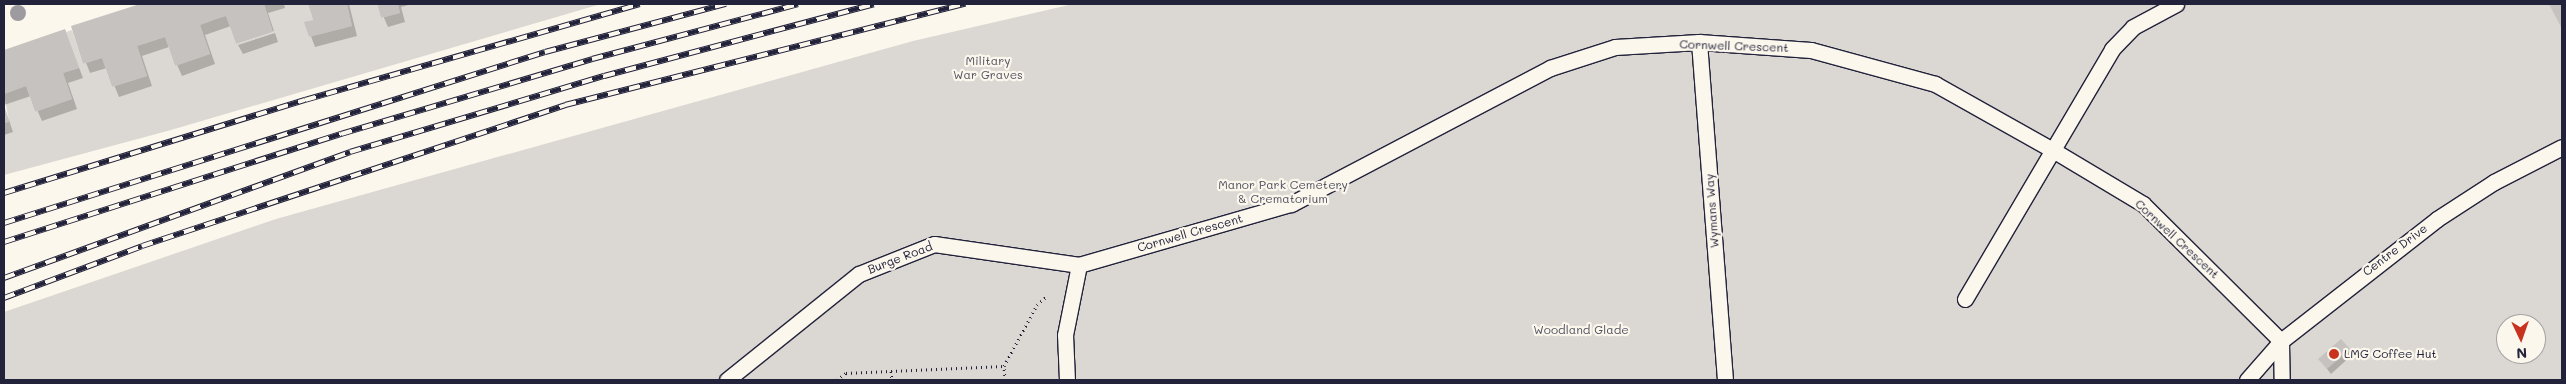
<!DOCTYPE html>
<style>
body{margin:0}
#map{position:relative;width:2566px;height:384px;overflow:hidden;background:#fbf7ec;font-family:Mali,sans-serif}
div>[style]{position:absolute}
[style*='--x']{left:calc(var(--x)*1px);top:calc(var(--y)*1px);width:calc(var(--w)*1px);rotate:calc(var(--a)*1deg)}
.green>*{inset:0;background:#dbd8d3}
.shadow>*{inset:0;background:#0003}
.building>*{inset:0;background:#c6c2c0}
.path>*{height:3px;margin-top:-1.5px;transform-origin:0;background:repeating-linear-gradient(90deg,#22223b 0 1px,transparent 0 5px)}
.roads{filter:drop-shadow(1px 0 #22223b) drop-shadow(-1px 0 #22223b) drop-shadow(0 1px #22223b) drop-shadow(0 -1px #22223b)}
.lane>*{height:15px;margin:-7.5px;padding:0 7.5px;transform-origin:7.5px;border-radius:7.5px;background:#fbf7ec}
.rail>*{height:5.5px;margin-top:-2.75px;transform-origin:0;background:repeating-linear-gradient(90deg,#fbf7ec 0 11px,#22223b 0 22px);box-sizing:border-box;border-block:1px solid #22223b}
.trees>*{width:16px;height:16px;margin:-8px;border-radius:50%;background:#9d9ba0}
.dots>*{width:14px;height:14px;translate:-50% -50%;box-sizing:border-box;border:2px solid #fbf7ec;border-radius:50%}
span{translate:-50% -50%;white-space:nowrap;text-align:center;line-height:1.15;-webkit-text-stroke:4.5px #fbf7ec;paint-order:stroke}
.street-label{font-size:12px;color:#22223b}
.park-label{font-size:12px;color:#505061}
.poi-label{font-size:12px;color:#22223b}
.left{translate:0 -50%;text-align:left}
.frame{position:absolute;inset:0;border:5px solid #22223b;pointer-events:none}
.north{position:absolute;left:2496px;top:314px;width:50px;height:50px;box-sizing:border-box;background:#fbf7ec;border:1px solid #a4a2a5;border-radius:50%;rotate:177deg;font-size:14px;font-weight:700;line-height:20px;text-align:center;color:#22223b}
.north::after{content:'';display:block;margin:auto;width:18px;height:22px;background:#c8321e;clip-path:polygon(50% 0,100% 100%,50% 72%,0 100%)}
</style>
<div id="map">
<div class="green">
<i style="clip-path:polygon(264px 4px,308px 4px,313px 20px,305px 23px,309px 37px,352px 26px,347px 4px,377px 4px,381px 18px,400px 13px,398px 4px,601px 4px,171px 130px,4px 175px,4px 123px,9px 121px,4px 94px,26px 86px,35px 112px,72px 99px,63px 73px,79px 68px,66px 32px,72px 30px,83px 64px,102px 58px,112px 87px,147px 76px,137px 46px,165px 37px,175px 66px,210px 54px,200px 25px,216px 19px,226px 16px,236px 44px,273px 32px)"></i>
<i style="clip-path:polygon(evenodd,1073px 4px,2562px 4px,2562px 380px,4px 380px,4px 312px,276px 219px,913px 41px,1073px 4px,2506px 324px,2536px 324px,2536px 354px,2506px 354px,2506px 324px)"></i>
</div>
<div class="shadow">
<i style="clip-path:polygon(143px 4px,284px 4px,285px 8px,268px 13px,274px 31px,237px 43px,231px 26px,205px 35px,215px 64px,182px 76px,169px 47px,142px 56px,152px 86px,119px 97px,107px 68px,90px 73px,72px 27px)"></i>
<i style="clip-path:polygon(310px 4px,349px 4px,357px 36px,315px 47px,306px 23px,314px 21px)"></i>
<i style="clip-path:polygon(378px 4px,412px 4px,401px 7px,405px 22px,388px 27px)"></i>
<i style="clip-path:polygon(65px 30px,83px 78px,68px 83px,77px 109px,42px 121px,31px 96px,4px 105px,13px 132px,4px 135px,4px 51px)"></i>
<i style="clip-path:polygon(275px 33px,278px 42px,243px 54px,238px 45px)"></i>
<i style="clip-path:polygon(2341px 341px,2352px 355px,2331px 374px,2320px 360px)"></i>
</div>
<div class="building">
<i style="clip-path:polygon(140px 4px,264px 4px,273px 32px,236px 44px,226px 16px,216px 19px,200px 25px,210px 54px,175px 66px,165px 37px,137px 46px,147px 76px,112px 87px,102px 58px,83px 64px,71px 26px)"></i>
<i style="clip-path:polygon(308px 4px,347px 4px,352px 26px,309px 37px,304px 22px,313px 20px)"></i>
<i style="clip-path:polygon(377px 4px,398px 4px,400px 13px,381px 18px)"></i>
<i style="clip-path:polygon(2549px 4px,2562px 4px,2562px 29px)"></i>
<i style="clip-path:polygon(65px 29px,79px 68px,63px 73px,72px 99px,35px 112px,26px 86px,4px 94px,4px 50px)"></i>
<i style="clip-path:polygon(4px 108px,9px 122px,4px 123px)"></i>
<i style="clip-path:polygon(2341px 339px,2350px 349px,2327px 369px,2318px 359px)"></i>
</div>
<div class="path">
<i style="--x:891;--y:371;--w:9;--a:84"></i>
<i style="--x:837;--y:380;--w:11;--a:-38"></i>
<i style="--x:846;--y:373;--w:158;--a:-2.5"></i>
<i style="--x:1005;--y:380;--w:14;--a:-94"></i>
<i style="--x:1004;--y:366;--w:69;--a:-61.6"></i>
<i style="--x:1037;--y:305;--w:12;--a:-42"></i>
</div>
<div class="roads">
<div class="lane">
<i style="--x:1699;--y:42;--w:339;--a:85.6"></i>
<i style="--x:1965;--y:299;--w:290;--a:-59.5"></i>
<i style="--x:2112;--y:49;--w:30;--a:-46"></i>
<i style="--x:2133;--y:27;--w:49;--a:-28.1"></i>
<i style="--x:727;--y:380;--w:169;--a:-38.8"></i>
<i style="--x:859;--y:274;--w:81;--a:-21.8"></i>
<i style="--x:934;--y:244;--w:147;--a:8.2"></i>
<i style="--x:1079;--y:265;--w:221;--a:-16.1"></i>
<i style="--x:1291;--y:204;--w:293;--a:-27.7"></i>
<i style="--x:1550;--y:68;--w:68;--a:-17.9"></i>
<i style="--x:1615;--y:47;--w:84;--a:-3.4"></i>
<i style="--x:1699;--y:42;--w:112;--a:4.1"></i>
<i style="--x:1811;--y:50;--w:129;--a:15.3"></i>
<i style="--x:1935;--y:84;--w:133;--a:29.3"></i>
<i style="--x:2051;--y:149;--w:107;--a:30.9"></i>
<i style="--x:2143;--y:204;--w:194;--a:44.8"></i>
<i style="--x:2281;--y:341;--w:39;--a:89"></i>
<i style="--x:1067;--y:380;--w:45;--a:-92.5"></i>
<i style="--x:1065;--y:335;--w:71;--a:-78.7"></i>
<i style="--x:2247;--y:380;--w:52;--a:-48.9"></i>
<i style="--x:2281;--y:341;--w:198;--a:-38"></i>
<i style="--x:2437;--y:219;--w:68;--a:-33"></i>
<i style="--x:2494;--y:182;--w:76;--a:-27.2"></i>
</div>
</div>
<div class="rail">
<i style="--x:4;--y:193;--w:315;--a:-17.2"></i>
<i style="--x:305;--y:100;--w:348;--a:-16"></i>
<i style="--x:4;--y:223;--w:567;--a:-17.54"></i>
<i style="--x:545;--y:52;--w:187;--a:-14.9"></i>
<i style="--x:4;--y:242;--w:354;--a:-17.8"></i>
<i style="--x:341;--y:134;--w:262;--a:-16.6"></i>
<i style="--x:592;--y:59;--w:213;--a:-14.9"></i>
<i style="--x:4;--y:278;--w:368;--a:-20"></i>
<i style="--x:350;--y:152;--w:265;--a:-16.7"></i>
<i style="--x:604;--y:76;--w:279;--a:-14.9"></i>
<i style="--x:4;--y:298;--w:147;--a:-20.6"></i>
<i style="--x:142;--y:246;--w:446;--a:-18.4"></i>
<i style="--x:565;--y:105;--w:413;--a:-14.2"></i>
</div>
<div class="trees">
<i style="left:18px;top:13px"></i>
</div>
<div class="dots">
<i style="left:2334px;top:354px;background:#c8321e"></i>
</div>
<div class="street-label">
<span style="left:1734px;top:46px;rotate:2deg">Cornwell Crescent</span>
<span style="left:1712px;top:211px;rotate:-94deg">Wymans Way</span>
<span style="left:1190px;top:233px;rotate:-16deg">Cornwell Crescent</span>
<span style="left:2177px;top:239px;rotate:43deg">Cornwell Crescent</span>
<span style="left:2395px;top:250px;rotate:-37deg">Centre Drive</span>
<span style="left:900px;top:258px;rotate:-21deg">Burge Road</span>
</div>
<div class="park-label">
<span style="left:988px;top:68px">Military<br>War Graves</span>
<span style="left:1283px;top:192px">Manor Park Cemetery<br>&amp; Crematorium</span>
<span style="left:1581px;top:330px">Woodland Glade</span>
</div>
<div class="poi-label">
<span class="left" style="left:2344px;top:354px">LMG Coffee Hut</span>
</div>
<div class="frame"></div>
<div class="north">N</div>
</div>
